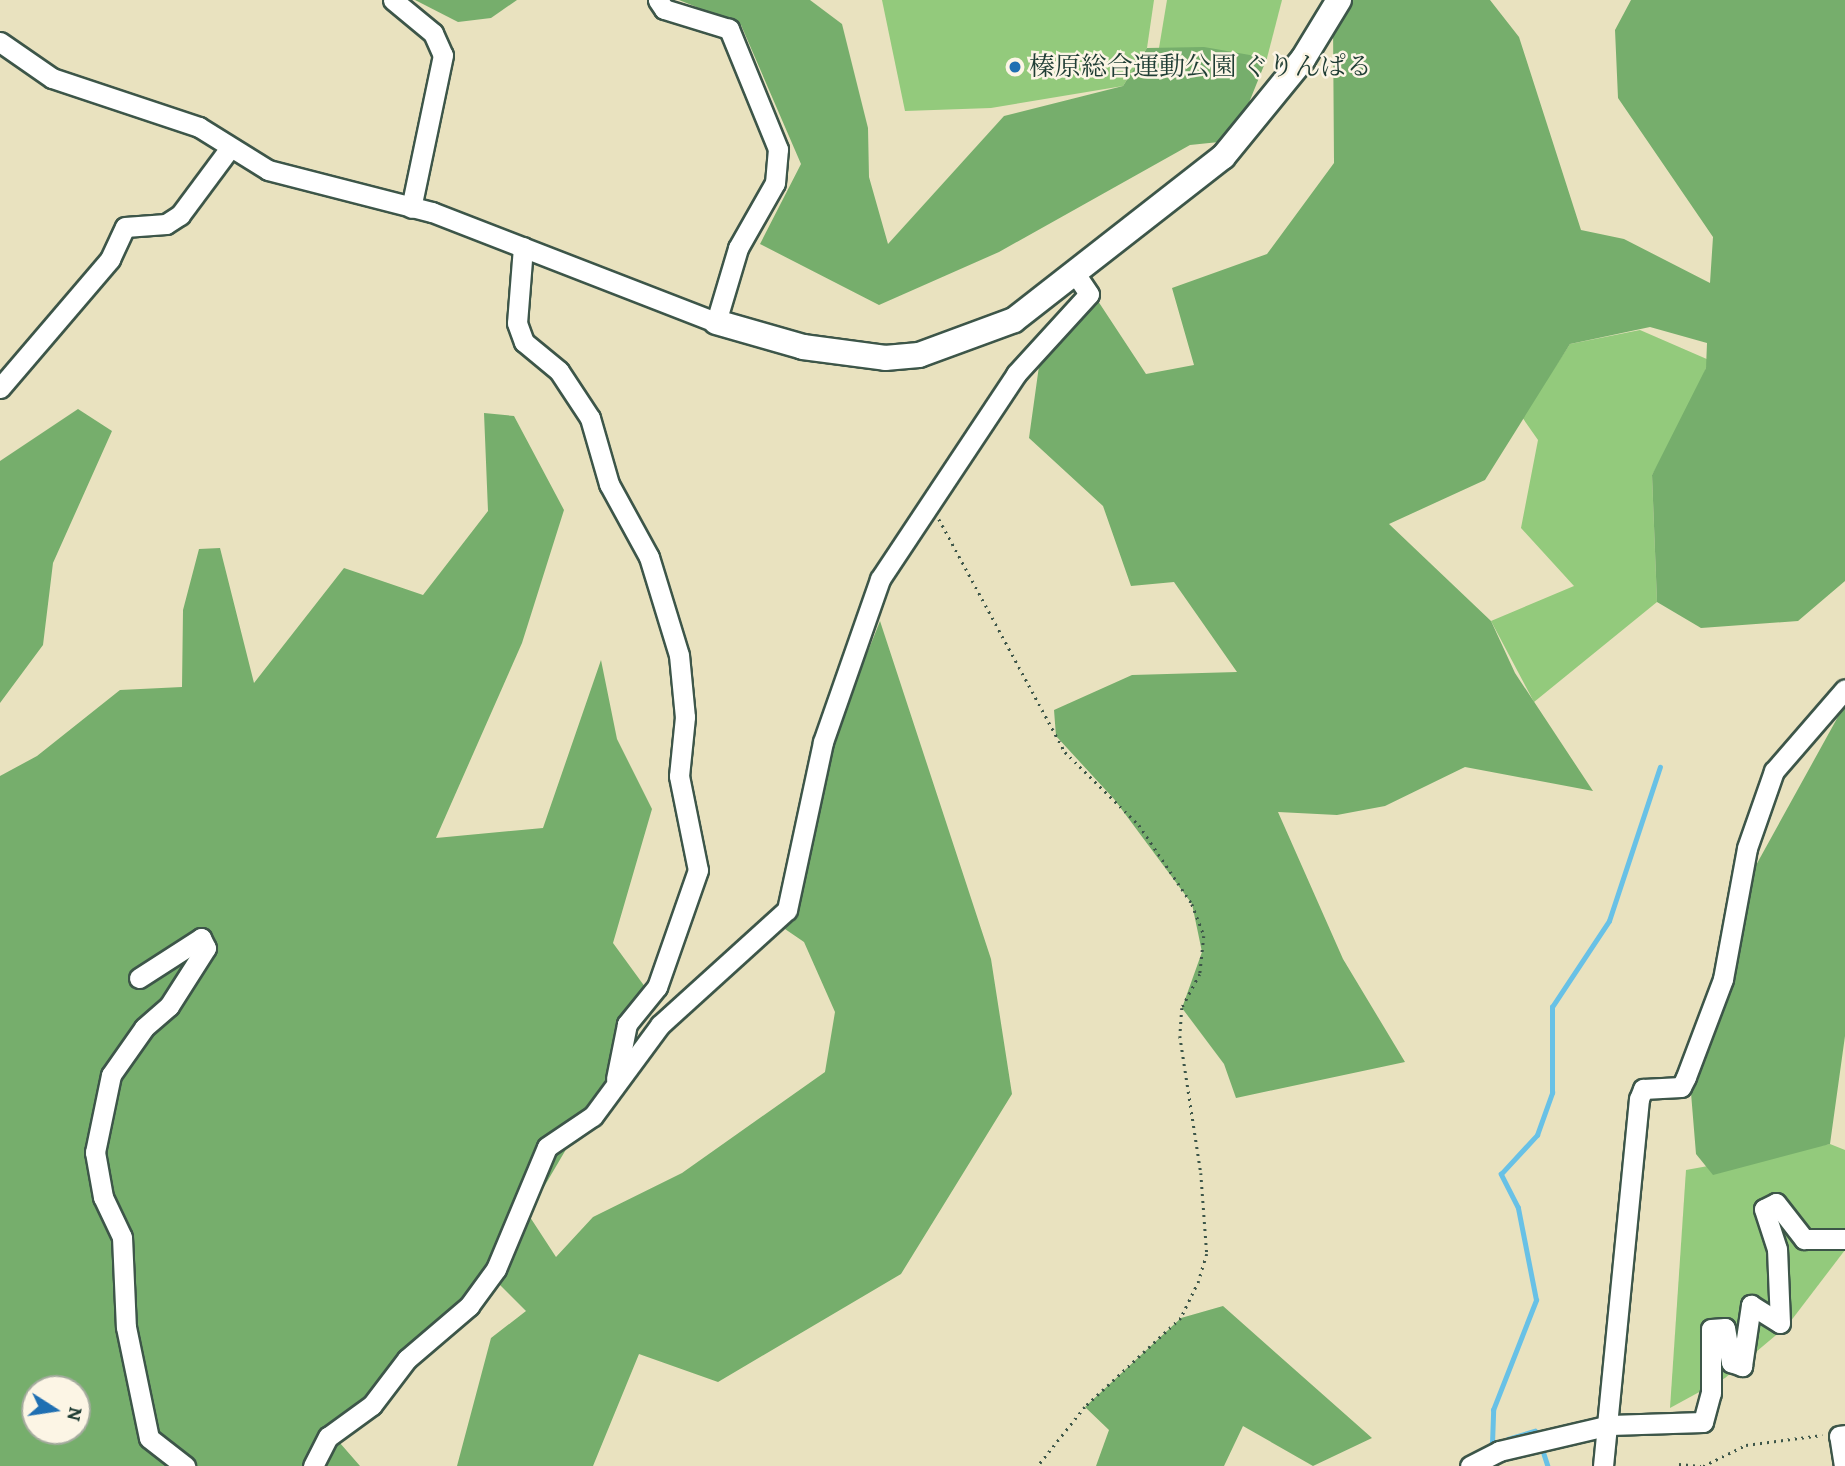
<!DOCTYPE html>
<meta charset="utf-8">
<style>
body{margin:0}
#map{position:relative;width:1845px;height:1466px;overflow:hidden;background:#e9e2bf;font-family:Alegreya,"Noto Serif JP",serif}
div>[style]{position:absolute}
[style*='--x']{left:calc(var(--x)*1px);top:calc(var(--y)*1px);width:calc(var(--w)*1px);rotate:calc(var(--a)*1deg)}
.green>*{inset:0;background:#93ca7c}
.forest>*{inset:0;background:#76ae6c}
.stream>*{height:4.5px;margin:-2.25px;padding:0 2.25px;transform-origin:2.25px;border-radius:2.25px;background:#68c1e6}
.path>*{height:2.5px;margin-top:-1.25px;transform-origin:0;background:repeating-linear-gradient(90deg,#3d5649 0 2px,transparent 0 7px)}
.roads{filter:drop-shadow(2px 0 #3d5649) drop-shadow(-2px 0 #3d5649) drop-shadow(0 2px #3d5649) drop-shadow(0 -2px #3d5649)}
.minor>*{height:19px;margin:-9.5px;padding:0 9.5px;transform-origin:9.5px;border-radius:9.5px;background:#fff}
.tertiary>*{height:24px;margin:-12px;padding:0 12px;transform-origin:12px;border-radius:12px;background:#fff}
.dots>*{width:19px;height:19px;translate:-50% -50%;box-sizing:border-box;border:4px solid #fcf5e5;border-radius:50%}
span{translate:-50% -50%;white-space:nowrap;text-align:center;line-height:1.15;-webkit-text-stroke:5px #fcf5e5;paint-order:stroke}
.poi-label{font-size:26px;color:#1f3d34}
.left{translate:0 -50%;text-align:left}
.north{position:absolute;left:21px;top:1375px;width:70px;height:70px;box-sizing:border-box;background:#fcf5e5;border:2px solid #a4ab9e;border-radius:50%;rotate:102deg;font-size:19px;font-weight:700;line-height:28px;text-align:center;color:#1f3d34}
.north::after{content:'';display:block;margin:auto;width:24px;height:32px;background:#1f6fb2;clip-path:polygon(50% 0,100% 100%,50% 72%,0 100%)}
</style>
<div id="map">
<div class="green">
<i style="clip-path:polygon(882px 0,1154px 0,1147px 48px,1123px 86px,991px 108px,905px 111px)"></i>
<i style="clip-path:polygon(1167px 0,1282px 0,1267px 58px,1159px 48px)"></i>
<i style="clip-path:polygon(1640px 330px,1709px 360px,1689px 414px,1652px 475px,1657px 602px,1534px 702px,1491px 621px,1574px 586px,1521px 528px,1538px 440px,1522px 417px,1570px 344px)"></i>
<i style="clip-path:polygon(1830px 1144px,1845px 1150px,1845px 1250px,1787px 1326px,1725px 1378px,1670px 1408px,1686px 1170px)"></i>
</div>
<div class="forest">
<i style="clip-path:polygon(415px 0,517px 0,491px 18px,458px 22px)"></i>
<i style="clip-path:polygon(679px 0,810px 0,842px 24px,868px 128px,869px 177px,888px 244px,1004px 116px,1123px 86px,1147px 48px,1204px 47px,1267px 58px,1244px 115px,1219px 142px,1190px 145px,999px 252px,879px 305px,760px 244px,801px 164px,741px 25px)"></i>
<i style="clip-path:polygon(1352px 0,1490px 0,1519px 37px,1581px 230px,1624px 239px,1710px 283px,1713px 237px,1618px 98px,1615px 30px,1631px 0,1845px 0,1845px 581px,1798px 621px,1701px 628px,1657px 602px,1652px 475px,1706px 368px,1707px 343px,1650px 327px,1570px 344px,1485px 480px,1389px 524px,1491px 621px,1515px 673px,1593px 791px,1465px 767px,1385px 806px,1337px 815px,1278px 812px,1343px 959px,1405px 1062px,1236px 1098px,1224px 1064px,1182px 1008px,1202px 952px,1192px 904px,1114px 799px,1056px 736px,1054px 710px,1132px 675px,1237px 672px,1174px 582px,1131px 586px,1103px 506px,1029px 438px,1039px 366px,1096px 298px,1146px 374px,1194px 365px,1172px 288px,1267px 254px,1334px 163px,1333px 24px)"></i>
<i style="clip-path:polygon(78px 409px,112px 431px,53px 563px,43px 645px,0 703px,0 461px)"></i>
<i style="clip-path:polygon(evenodd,484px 413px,514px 416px,564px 510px,522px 643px,436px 838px,543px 828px,601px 660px,617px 739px,652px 809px,613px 943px,648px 991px,608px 1078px,528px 1214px,556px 1257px,593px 1217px,682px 1173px,825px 1072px,835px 1012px,804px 942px,785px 929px,836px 732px,880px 621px,991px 959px,1012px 1094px,901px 1274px,718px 1382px,639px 1354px,593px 1466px,457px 1466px,491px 1338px,526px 1311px,487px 1272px,333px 1435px,360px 1466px,0 1466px,0 776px,37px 756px,120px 690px,182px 687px,183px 610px,199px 549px,220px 548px,254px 683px,344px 568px,423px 595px,488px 511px,484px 413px,35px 1389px,77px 1389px,77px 1431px,35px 1431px,35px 1389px)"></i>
<i style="clip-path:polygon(1845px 704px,1845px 1036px,1830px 1144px,1713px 1175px,1696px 1154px,1691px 1093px,1731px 986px,1755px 867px)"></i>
<i style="clip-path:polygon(1223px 1306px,1372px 1438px,1313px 1466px,1243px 1426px,1224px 1466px,1096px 1466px,1109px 1430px,1085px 1407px,1181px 1318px)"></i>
</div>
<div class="stream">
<i style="--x:1508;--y:1439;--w:28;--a:-17"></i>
<i style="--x:1497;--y:1443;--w:5;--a:169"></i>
<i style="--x:1492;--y:1444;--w:34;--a:-88"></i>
<i style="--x:1493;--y:1410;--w:118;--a:-68.6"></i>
<i style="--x:1536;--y:1300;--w:94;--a:-101.1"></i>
<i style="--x:1518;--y:1208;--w:38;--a:-117"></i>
<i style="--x:1501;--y:1174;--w:53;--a:-47.3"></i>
<i style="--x:1537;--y:1135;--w:45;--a:-70.3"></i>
<i style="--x:1552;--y:1093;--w:86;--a:-90"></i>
<i style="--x:1552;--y:1007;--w:103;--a:-56.5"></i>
<i style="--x:1609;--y:921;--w:162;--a:-71.7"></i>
<i style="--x:1544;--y:1454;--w:13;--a:72"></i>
</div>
<div class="path">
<i style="--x:939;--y:519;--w:265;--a:61.6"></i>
<i style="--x:1065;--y:752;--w:104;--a:44.6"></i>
<i style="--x:1139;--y:825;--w:95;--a:56.1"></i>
<i style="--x:1192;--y:904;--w:34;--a:69"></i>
<i style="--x:1204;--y:936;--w:38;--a:96"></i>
<i style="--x:1200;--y:974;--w:38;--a:118"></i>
<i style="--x:1182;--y:1008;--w:28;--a:94"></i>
<i style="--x:1180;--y:1036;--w:139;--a:81.3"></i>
<i style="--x:1201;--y:1173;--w:81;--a:85.8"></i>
<i style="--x:1207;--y:1254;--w:28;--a:107"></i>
<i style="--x:1199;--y:1281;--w:41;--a:115.9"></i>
<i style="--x:1181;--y:1318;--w:131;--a:137.2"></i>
<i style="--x:1085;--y:1407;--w:75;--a:128.5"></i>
<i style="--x:1679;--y:1464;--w:22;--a:5"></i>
<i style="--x:1703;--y:1466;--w:48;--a:-26"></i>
<i style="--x:1746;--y:1445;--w:77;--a:-7.5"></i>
</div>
<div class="roads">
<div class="minor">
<i style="--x:393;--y:0;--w:52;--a:39.5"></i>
<i style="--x:433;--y:33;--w:24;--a:66"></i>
<i style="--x:443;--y:55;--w:156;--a:101.8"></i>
<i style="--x:0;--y:42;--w:63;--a:34.7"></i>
<i style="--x:52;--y:78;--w:155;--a:18.4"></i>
<i style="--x:199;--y:127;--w:81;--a:31.9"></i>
<i style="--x:268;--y:170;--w:169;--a:14.4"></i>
<i style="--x:432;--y:212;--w:305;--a:21.2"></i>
<i style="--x:716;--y:322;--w:77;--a:-73.4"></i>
<i style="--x:738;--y:248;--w:75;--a:-60.4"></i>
<i style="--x:775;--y:183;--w:34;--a:-85"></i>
<i style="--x:778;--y:149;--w:130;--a:-112.2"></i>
<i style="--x:729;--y:29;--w:68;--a:-162.9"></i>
<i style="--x:664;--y:9;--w:11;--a:-124"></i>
<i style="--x:523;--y:247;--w:76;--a:94.5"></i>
<i style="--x:517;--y:323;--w:20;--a:70"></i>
<i style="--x:524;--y:342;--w:45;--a:39.6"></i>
<i style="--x:559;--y:371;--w:56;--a:56.6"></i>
<i style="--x:590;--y:418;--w:69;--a:73.9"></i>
<i style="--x:609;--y:484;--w:83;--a:61.3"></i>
<i style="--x:649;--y:557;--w:102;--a:73"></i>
<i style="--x:679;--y:655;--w:62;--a:84.5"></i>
<i style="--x:685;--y:717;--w:59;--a:95.8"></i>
<i style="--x:679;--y:776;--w:96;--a:78.6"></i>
<i style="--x:698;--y:870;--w:124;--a:109.3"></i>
<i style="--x:657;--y:987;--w:48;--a:129"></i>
<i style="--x:627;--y:1024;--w:56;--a:101.3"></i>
<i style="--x:0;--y:388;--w:170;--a:-49.5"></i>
<i style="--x:110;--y:259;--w:35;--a:-65"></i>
<i style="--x:125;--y:227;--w:41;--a:-4.2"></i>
<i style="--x:166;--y:224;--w:17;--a:-33"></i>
<i style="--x:180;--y:215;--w:82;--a:-53.4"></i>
<i style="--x:139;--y:978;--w:74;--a:-32.8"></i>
<i style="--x:201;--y:938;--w:11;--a:63"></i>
<i style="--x:206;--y:948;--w:69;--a:122.5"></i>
<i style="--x:169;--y:1006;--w:33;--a:139"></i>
<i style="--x:144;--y:1028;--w:57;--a:125.1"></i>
<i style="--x:111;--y:1075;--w:79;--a:101.7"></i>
<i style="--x:95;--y:1152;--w:46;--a:79.9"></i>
<i style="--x:103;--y:1197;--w:44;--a:64.6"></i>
<i style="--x:122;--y:1237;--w:90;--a:87.5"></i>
<i style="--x:126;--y:1327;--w:113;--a:78.3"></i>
<i style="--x:149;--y:1438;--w:46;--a:37.9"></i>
<i style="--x:313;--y:1466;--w:33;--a:-63"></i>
<i style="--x:328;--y:1437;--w:54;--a:-36"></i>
<i style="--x:372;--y:1405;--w:58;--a:-52.7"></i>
<i style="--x:407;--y:1359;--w:82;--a:-40.5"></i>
<i style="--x:469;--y:1306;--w:46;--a:-53.9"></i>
<i style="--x:496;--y:1269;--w:132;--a:-67.3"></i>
<i style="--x:547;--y:1147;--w:55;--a:-34"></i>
<i style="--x:593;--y:1116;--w:113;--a:-53.6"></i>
<i style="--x:660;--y:1025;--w:171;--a:-42.2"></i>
<i style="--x:787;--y:910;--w:172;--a:-77.9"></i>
<i style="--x:823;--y:742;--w:173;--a:-70.7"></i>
<i style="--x:880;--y:579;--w:246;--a:-56.4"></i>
<i style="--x:1016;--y:374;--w:108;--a:-47.6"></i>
<i style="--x:1089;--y:294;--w:22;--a:-124"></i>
<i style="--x:1470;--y:1466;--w:33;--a:-27"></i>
<i style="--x:1499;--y:1451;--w:114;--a:-13.2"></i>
<i style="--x:1610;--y:1425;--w:93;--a:-1.8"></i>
<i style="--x:1703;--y:1422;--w:30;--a:-75"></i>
<i style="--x:1711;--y:1393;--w:64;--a:-90"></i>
<i style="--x:1711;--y:1329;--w:14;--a:-4"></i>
<i style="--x:1725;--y:1328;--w:35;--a:80"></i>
<i style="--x:1731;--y:1362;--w:12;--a:20"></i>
<i style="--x:1742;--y:1366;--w:62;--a:-81.6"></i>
<i style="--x:1751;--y:1305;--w:34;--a:32"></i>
<i style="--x:1780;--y:1323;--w:74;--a:-92.3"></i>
<i style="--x:1777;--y:1249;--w:42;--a:-108"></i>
<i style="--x:1764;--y:1209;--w:13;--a:-27"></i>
<i style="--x:1776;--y:1203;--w:46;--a:52.1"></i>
<i style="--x:1804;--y:1239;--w:41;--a:0"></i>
<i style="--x:1603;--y:1466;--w:369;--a:-84.4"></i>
<i style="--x:1639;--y:1099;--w:11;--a:-68"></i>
<i style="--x:1643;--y:1089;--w:38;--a:-3"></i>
<i style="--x:1681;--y:1087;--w:11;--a:-63"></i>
<i style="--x:1686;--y:1077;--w:105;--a:-69.3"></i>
<i style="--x:1723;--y:979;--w:133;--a:-79.6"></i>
<i style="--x:1747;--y:848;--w:82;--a:-70.7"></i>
<i style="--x:1774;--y:771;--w:108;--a:-49.1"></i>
<i style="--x:1844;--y:1466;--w:30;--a:-99"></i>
<i style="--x:1839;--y:1436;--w:6;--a:-9"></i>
</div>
<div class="tertiary">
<i style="--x:716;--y:322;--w:91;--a:16"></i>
<i style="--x:803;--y:347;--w:83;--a:7.6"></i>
<i style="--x:885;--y:358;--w:34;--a:-5"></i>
<i style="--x:919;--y:355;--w:101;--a:-20.2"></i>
<i style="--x:1014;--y:320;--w:265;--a:-38"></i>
<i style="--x:1223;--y:157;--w:127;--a:-50.8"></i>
<i style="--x:1303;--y:59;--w:69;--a:-58.6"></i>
</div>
</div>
<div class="dots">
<i style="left:1015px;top:67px;background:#1f6fb2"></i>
</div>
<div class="poi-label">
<span class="left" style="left:1029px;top:67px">榛原総合運動公園 ぐりんぱる</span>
</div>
<div class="north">N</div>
</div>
